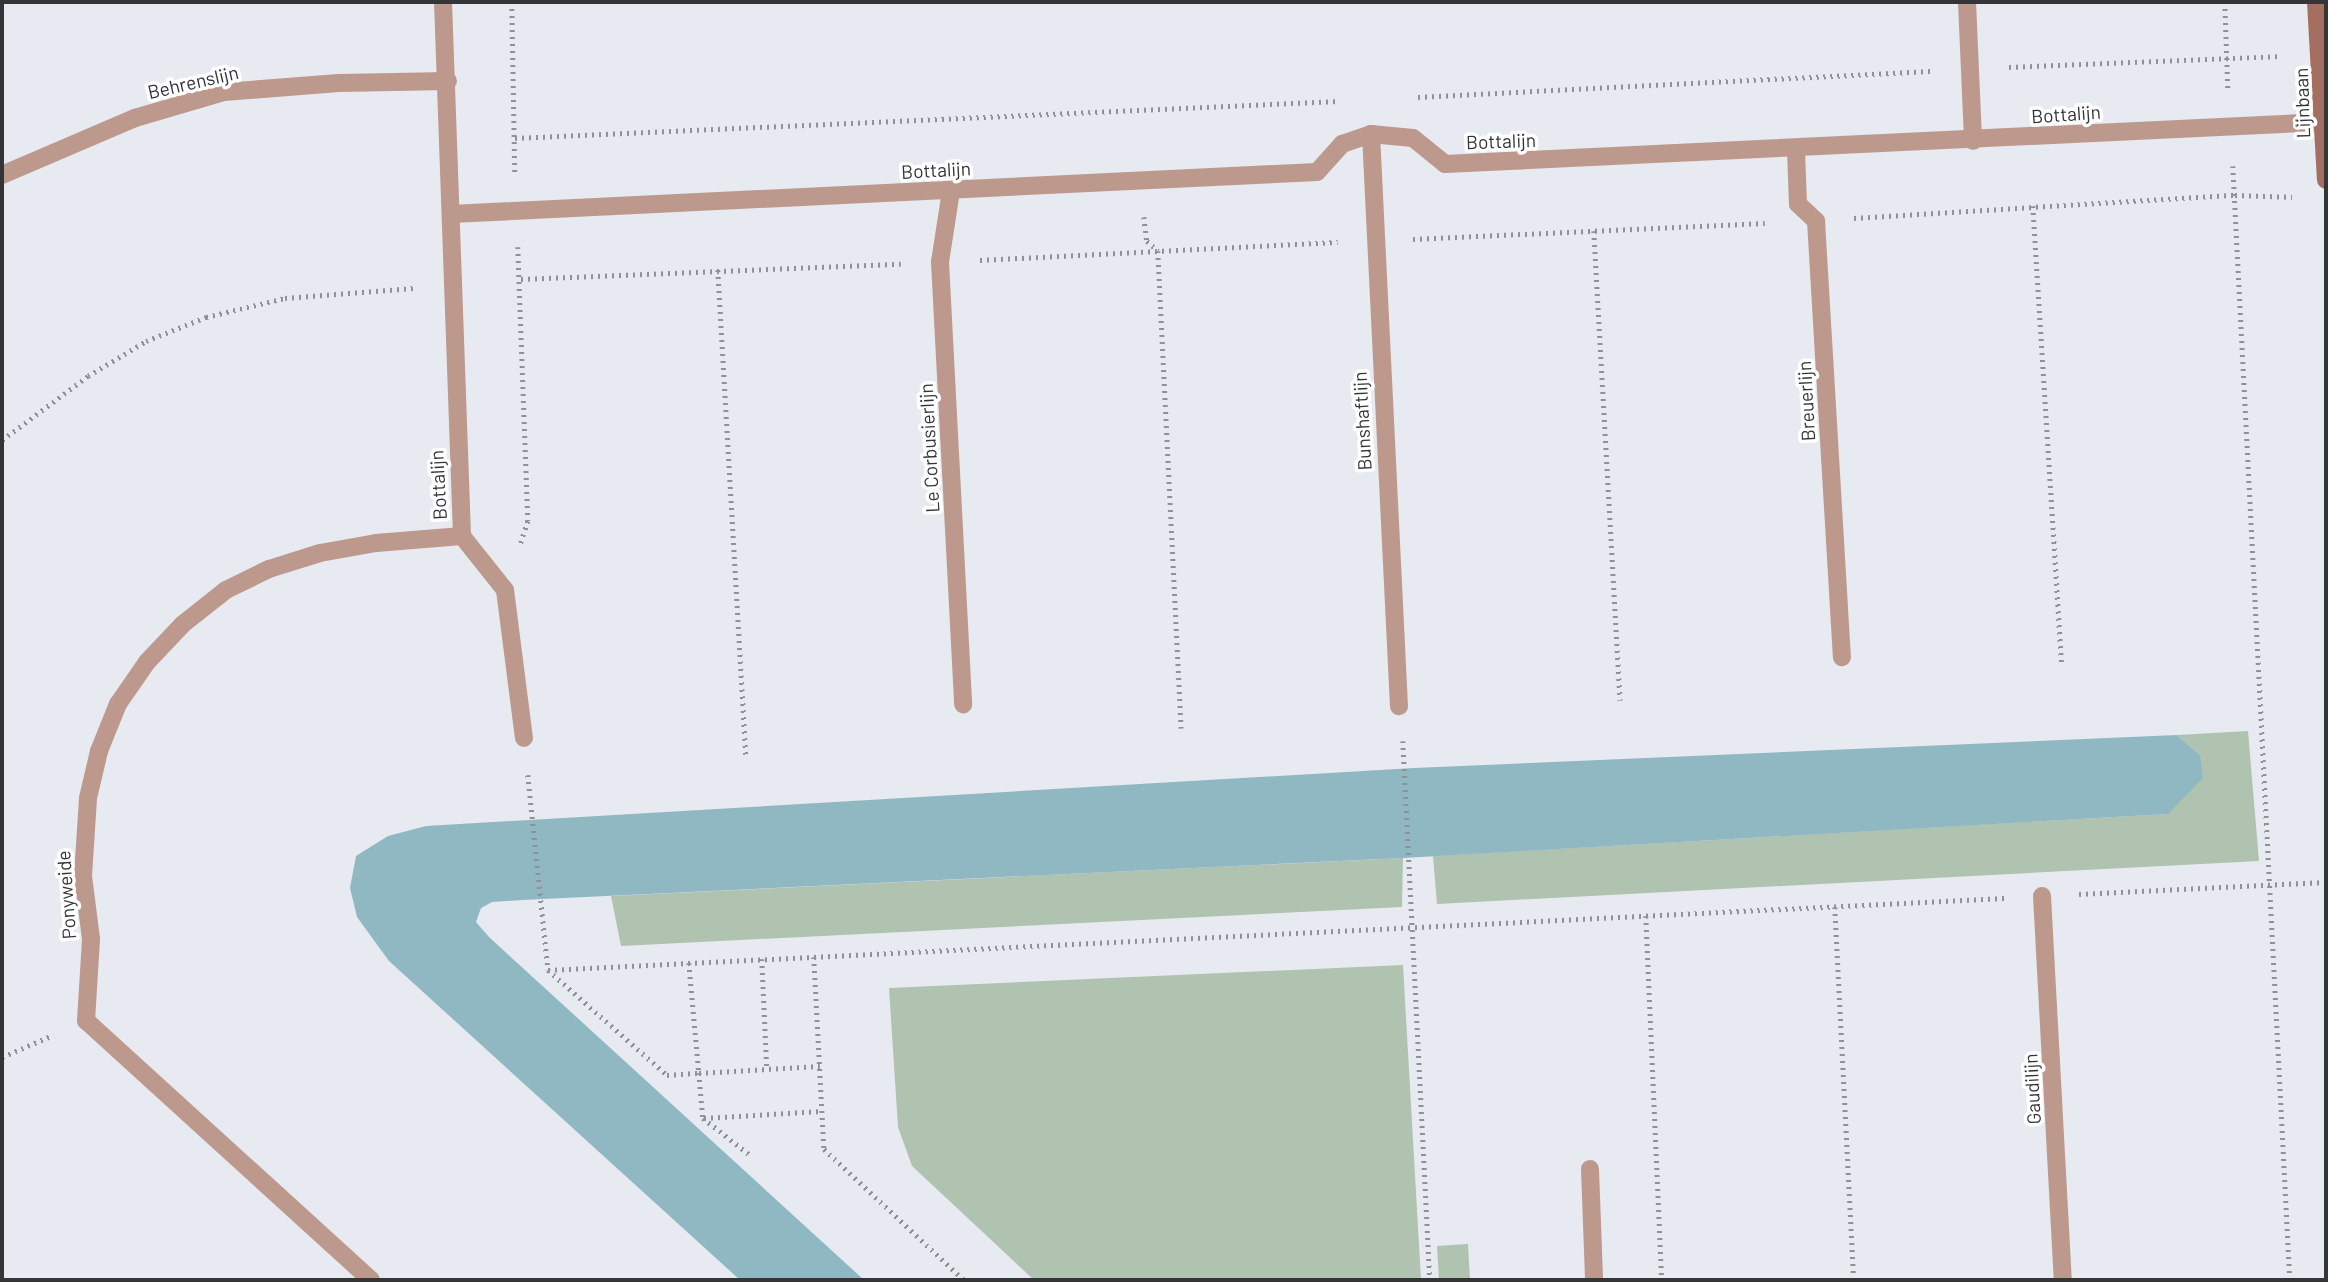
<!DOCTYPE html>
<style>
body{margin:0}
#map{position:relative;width:2328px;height:1282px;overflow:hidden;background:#e7eaf0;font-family:Barlow,sans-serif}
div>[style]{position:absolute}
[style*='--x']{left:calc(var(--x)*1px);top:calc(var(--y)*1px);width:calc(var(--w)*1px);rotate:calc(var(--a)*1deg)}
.green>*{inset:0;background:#afc3b0}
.water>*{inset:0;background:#90b8c3}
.path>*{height:4.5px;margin-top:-2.25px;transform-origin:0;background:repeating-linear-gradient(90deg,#8e9195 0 2px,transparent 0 7px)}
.street>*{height:18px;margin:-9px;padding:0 9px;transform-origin:9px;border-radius:9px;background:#bd988d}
.secondary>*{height:18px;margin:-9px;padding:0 9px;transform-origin:9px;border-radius:9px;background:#a46f60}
span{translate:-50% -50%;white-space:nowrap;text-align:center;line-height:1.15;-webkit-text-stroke:7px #fff;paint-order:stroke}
.street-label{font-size:19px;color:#333537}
.frame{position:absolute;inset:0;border:4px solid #333537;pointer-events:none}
</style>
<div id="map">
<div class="green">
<i style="clip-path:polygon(2248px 731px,2259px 861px,1437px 904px,1433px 856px,2167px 814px,2200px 755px,2177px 735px)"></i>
<i style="clip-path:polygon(1403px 858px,1402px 907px,621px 946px,611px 896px)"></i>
<i style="clip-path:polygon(1403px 965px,1421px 1280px,1034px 1280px,912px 1166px,898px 1127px,889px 988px)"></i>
<i style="clip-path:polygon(1468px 1244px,1470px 1280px,1439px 1280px,1437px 1246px)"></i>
</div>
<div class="water">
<i style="clip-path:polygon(2177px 735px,2200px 755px,2203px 778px,2168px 814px,1403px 858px,522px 900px,492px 902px,481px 908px,476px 922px,489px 937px,864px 1280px,740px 1280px,389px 961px,357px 917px,350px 888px,356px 856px,388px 836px,426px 826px,1414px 768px)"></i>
</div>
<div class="path">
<i style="--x:512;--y:2;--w:170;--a:89"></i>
<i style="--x:2225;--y:2;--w:86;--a:88"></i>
<i style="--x:2009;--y:67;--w:271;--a:-2.3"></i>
<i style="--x:1418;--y:97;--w:513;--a:-2.91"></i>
<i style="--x:515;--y:138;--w:825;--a:-2.57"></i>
<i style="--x:2233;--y:166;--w:1115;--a:87.07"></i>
<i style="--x:2033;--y:206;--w:459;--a:86.4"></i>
<i style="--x:1144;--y:217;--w:24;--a:83"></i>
<i style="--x:1147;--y:241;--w:15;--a:42"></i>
<i style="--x:1158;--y:251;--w:478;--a:87.2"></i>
<i style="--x:1854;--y:218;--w:382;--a:-3.5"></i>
<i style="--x:2235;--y:195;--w:57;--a:2"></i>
<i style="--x:1594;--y:231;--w:470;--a:86.8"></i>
<i style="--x:1413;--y:239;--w:352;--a:-2.6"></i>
<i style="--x:518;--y:247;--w:274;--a:87.9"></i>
<i style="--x:528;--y:521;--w:25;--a:108"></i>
<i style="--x:980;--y:260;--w:358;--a:-2.9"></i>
<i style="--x:718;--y:270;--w:486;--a:86.7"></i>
<i style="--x:521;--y:279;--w:380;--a:-2.3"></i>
<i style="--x:2;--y:440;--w:107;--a:-36.7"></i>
<i style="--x:88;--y:376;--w:68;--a:-31.1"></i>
<i style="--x:146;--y:341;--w:65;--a:-21.8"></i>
<i style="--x:206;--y:317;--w:81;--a:-13.5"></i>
<i style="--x:285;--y:298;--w:129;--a:-4.4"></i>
<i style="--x:1403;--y:741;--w:540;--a:87.13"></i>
<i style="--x:528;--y:775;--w:196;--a:84.1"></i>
<i style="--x:548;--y:970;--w:1458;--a:-2.83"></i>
<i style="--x:2079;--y:894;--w:247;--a:-2.8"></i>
<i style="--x:1835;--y:907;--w:373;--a:87.1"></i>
<i style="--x:1646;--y:916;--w:364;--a:87.5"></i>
<i style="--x:814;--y:957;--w:192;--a:87"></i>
<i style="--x:824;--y:1149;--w:192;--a:43.1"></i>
<i style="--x:762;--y:959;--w:110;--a:87.4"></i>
<i style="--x:689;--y:963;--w:110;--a:84.8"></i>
<i style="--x:699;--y:1073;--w:121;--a:-3.3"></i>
<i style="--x:548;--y:970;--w:159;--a:41.4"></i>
<i style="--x:667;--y:1075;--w:32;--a:-4"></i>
<i style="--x:699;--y:1073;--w:45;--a:84.9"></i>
<i style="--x:703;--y:1118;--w:60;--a:38.2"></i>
<i style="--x:2;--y:1057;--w:56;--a:-23.3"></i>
<i style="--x:704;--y:1118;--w:118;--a:-3.4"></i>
</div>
<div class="street">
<i style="--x:443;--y:2;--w:534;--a:87.96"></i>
<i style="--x:462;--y:536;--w:69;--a:51.5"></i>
<i style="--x:505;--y:590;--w:149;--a:82.7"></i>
<i style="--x:1967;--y:2;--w:139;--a:87.5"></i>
<i style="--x:1371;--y:134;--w:573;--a:87.2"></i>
<i style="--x:1796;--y:150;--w:54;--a:87.9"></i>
<i style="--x:1798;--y:204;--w:25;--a:43"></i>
<i style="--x:1816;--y:221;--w:437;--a:86.6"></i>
<i style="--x:2;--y:175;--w:145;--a:-23.2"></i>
<i style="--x:135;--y:118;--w:93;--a:-16.3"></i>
<i style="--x:224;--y:92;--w:115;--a:-4.5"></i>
<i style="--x:339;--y:83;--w:109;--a:-1.1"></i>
<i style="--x:951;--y:191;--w:72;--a:98.8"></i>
<i style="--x:940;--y:262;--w:443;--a:87"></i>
<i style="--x:451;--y:214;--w:867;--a:-2.78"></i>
<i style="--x:1317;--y:172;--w:38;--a:-48"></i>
<i style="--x:1342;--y:144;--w:31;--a:-19"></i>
<i style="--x:1371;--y:134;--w:42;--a:5.4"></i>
<i style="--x:1413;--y:138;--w:41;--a:39.1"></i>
<i style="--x:1445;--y:164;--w:880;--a:-2.74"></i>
<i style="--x:2042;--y:896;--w:385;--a:86.9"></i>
<i style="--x:1590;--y:1169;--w:111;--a:87.9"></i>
<i style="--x:371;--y:1280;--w:385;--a:-137.7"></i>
<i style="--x:86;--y:1021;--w:82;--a:-86.5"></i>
<i style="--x:91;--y:939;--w:64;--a:-97.2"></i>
<i style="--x:83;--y:876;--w:78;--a:-86.3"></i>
<i style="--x:88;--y:798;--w:48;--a:-76.8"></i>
<i style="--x:99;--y:751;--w:51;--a:-68"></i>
<i style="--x:118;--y:704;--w:51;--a:-55.4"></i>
<i style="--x:147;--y:662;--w:52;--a:-46.5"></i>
<i style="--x:183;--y:624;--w:55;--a:-38.3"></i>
<i style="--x:226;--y:590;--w:48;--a:-26"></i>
<i style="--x:269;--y:569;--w:53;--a:-17.4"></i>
<i style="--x:320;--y:553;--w:57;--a:-10.1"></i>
<i style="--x:376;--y:543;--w:86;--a:-4.7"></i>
</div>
<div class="secondary">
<i style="--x:2316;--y:2;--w:178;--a:86.8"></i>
</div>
<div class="street-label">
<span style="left:193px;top:82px;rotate:-13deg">Behrenslijn</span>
<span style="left:2302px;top:103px;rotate:-92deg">Lijnbaan</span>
<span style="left:2066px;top:114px;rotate:-4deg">Bottalijn</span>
<span style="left:1501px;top:141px;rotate:-2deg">Bottalijn</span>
<span style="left:936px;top:170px;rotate:-3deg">Bottalijn</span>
<span style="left:1806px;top:401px;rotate:-93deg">Breuerlijn</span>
<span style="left:1362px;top:421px;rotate:-93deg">Bunshaftlijn</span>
<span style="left:929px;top:448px;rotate:-93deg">Le Corbusierlijn</span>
<span style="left:438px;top:485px;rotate:-93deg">Bottalijn</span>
<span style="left:66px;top:895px;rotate:-94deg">Ponyweide</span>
<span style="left:2032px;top:1089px;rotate:-93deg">Gaudilijn</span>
</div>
<div class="frame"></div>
</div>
